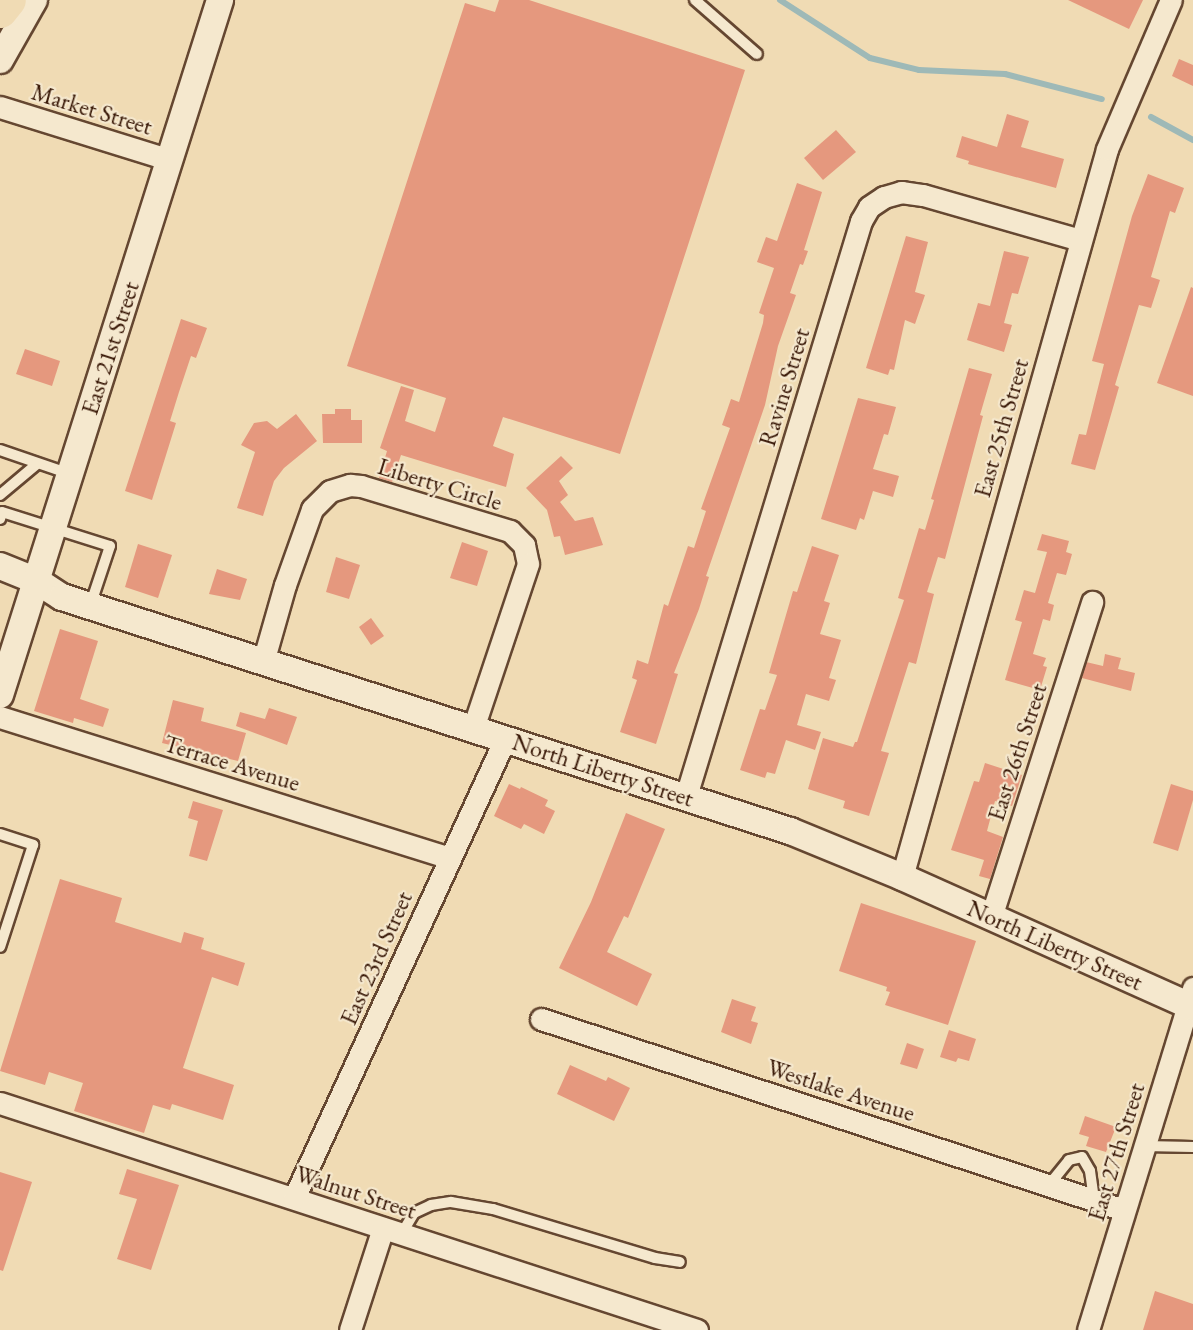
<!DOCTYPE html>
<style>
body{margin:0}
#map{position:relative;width:1193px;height:1330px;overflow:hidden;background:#f0dbb4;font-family:"EB Garamond",serif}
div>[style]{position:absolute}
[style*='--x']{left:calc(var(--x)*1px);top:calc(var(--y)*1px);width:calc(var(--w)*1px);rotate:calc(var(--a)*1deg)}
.stream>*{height:6px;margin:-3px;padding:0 3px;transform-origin:3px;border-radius:3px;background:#9eb9b7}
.building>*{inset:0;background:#e5987e}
.roads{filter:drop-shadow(2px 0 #654731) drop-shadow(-2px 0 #654731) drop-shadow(0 2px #654731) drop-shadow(0 -2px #654731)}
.service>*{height:10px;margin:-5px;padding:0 5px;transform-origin:5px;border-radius:5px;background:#f5e8ce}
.minor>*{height:21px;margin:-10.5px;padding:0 10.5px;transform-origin:10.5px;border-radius:10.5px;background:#f5e8ce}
.tertiary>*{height:26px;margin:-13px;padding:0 13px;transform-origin:13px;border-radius:13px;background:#f5e8ce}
.motorway>*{height:33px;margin:-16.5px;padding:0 16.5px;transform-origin:16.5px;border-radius:16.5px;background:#f0dbb4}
span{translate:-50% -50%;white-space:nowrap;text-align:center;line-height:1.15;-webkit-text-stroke:4.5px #f5e8ce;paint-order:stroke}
.street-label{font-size:24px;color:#371605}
</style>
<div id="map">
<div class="stream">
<i style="--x:780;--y:0;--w:107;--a:32.8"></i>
<i style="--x:870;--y:58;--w:50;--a:13.8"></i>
<i style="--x:919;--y:70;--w:86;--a:2.7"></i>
<i style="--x:1005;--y:74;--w:100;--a:14.5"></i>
<i style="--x:1151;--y:117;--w:48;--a:28.7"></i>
</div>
<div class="building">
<i style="clip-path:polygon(499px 0,529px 0,745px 70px,620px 454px,503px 417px,493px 446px,514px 454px,506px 487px,401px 455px,392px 482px,379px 478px,387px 451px,380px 448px,401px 386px,414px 390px,405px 421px,435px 432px,446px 398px,347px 366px,465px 3px,495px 12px)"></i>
<i style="clip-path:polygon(1068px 0,1143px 0,1129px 29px)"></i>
<i style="clip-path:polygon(1179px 59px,1193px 65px,1193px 86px,1172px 76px)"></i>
<i style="clip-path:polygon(1007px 114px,1029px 121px,1021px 147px,1064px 159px,1056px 188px,968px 164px,969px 161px,956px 157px,962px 136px,997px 147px)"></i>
<i style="clip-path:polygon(836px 130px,856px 152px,823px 180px,804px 158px)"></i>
<i style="clip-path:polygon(1148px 174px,1184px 188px,1175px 213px,1170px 211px,1151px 277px,1160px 280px,1151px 308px,1139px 305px,1115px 385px,1119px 387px,1095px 470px,1071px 464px,1079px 434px,1086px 435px,1104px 364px,1092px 361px,1132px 216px)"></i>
<i style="clip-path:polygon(797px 183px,822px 192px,804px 250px,808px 251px,803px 265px,800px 264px,790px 293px,796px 295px,778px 346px,765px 405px,706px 576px,709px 577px,699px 609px,674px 673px,678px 674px,656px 744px,620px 732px,637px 680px,632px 678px,637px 660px,648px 664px,664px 604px,668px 606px,688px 546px,694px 548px,706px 511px,701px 509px,730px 428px,722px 425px,731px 399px,739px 402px,763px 323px,764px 315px,759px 313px,774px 268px,757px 262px,766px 237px,777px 241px)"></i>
<i style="clip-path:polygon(906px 236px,928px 242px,915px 292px,925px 295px,915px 324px,905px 320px,894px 370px,890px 369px,888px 375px,866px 368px)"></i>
<i style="clip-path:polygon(1004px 251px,1029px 257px,1018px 294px,1012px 293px,1004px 323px,1012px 325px,1004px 352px,967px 340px,978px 303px,990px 306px)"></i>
<i style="clip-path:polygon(1191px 287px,1193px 288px,1193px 396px,1157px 383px)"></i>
<i style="clip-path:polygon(181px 319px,207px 328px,196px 358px,191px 356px,179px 392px,170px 421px,176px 423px,152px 500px,125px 491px)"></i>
<i style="clip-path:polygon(25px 349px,60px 361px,52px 386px,16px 374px)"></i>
<i style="clip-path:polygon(969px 368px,992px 374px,980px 415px,983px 416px,945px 559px,938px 557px,927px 592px,934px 594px,916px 664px,909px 662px,881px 751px,889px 753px,869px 816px,843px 808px,845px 801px,808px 789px,823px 738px,853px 747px,855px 742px,857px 742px,904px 600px,898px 598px,919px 528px,925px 530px,934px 500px,931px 499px)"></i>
<i style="clip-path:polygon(858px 398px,896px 407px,888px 435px,884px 434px,873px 469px,899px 476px,893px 497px,873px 491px,864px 520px,860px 518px,856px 530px,821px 519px)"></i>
<i style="clip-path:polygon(335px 409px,351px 409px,351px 420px,362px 420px,362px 443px,323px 443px,322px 414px,335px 414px)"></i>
<i style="clip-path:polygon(296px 414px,317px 441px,284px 468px,274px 481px,263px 516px,237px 508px,255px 452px,241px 445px,254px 423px,267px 421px,277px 429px)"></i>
<i style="clip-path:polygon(561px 456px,573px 468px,559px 481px,568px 495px,560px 502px,575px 521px,593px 517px,603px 545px,565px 555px,560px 536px,554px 537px,547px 510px,526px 488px)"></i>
<i style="clip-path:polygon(1042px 534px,1069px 541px,1066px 552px,1072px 554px,1066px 575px,1057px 573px,1048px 603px,1054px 605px,1050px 621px,1043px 619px,1033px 654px,1046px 658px,1043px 666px,1047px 667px,1040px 690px,1005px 680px,1022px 622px,1015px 620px,1024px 590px,1035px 593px,1047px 552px,1037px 550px)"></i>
<i style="clip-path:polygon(462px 542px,488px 551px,477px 586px,450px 578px)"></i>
<i style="clip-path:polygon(138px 544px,172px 555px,158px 598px,125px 587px)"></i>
<i style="clip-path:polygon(812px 546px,839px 555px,824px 601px,830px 603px,820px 634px,841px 640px,829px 678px,836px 680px,829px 701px,806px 694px,797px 725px,821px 732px,815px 750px,786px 740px,775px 774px,767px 772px,765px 778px,740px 770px,760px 709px,765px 710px,777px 675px,769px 673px,793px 591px,797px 592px)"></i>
<i style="clip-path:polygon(336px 557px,360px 565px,349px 599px,326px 592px)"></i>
<i style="clip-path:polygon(217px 569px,247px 579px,240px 600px,209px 594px)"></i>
<i style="clip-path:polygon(371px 618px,384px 636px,371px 645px,359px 627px)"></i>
<i style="clip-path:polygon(60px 629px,98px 641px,80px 699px,109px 709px,103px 727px,74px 718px,73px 723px,34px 711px)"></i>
<i style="clip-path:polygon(1105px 654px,1121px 658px,1118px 669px,1135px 673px,1131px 691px,1082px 678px,1086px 662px,1103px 666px)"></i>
<i style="clip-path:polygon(173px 700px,204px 708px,201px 721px,246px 733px,238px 761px,162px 743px)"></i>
<i style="clip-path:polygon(269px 708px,297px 717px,287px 745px,236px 726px,240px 712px,265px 719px)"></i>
<i style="clip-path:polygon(985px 763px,1022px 775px,1012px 806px,995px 801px,987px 831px,1003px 837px,990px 879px,979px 876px,984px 860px,951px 850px,974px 781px,979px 782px)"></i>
<i style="clip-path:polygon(509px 784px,520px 789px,521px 787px,548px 800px,545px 806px,555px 811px,544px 834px,524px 824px,521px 829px,494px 816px)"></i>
<i style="clip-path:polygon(1171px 784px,1193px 791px,1193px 800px,1178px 851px,1153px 843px)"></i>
<i style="clip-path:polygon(193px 801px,223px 810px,207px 861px,189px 856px,198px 821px,188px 818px)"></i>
<i style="clip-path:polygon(626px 813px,665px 829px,628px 918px,624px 916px,607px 952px,652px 974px,637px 1006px,559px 968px,591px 902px)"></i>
<i style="clip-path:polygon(60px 879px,122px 898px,115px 922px,181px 943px,184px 932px,204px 938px,201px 949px,245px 963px,238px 986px,212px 977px,183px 1068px,234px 1085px,223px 1120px,172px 1104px,170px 1110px,153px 1105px,144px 1133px,74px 1111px,83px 1083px,49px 1072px,45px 1085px,0 1071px)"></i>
<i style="clip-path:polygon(861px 903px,976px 941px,948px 1025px,885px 1005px,890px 992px,886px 991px,887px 987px,839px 971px)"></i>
<i style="clip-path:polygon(732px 999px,756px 1007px,751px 1021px,758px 1023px,751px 1044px,721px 1032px)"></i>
<i style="clip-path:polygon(949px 1030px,976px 1039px,969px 1061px,958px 1058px,956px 1062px,940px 1057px)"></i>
<i style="clip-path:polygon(907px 1043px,924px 1049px,917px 1069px,900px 1064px)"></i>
<i style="clip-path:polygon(570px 1065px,606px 1081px,608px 1077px,630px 1088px,614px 1121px,557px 1094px)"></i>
<i style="clip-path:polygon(1085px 1116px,1116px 1127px,1106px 1152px,1086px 1146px,1089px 1137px,1079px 1134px)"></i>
<i style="clip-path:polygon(127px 1169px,179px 1185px,151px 1270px,117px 1259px,137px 1199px,119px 1194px)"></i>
<i style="clip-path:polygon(0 1172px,32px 1182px,3px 1271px,0 1270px)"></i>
<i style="clip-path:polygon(1155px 1291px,1193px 1304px,1193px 1330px,1143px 1330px)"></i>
</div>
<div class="roads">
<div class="service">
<i style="--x:695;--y:0;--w:82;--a:41.1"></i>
<i style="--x:0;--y:450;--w:74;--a:18.9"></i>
<i style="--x:0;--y:495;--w:48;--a:-40"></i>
<i style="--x:0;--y:519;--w:7;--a:-74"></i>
<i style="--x:2;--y:512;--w:113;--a:17.5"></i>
<i style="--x:110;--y:546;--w:63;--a:108.4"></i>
<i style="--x:0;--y:834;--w:35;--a:18"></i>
<i style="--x:33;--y:845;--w:107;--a:107.9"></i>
<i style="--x:1144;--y:1146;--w:49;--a:1.2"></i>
<i style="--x:1049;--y:1185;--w:32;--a:-51"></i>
<i style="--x:1069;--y:1160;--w:13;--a:-13"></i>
<i style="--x:1082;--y:1157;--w:16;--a:60"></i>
<i style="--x:1090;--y:1171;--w:29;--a:82"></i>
<i style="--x:402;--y:1233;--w:23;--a:-59"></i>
<i style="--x:414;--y:1213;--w:19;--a:-25"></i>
<i style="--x:431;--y:1205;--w:20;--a:-9"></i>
<i style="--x:451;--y:1202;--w:43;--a:9.5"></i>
<i style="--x:493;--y:1209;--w:169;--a:16.8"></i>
<i style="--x:655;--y:1258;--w:25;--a:9"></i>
</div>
<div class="minor">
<i style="--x:0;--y:107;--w:178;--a:17.3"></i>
<i style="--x:263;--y:662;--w:80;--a:-74.1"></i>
<i style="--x:285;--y:585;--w:81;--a:-70.4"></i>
<i style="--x:312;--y:509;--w:25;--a:-45"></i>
<i style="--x:330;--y:491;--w:21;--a:-17"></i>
<i style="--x:350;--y:485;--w:11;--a:5"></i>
<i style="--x:361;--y:486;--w:156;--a:16.8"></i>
<i style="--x:510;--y:531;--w:20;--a:45"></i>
<i style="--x:524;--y:545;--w:19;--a:78"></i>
<i style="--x:528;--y:564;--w:173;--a:108.5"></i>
<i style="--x:0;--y:717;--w:471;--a:17.4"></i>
<i style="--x:686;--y:796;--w:601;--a:-73.07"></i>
<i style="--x:861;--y:221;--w:16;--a:-60"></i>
<i style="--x:869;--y:207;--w:18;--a:-34"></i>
<i style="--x:884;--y:197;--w:18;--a:-16"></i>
<i style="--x:901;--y:192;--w:22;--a:8"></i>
<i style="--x:923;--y:195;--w:163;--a:16"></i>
<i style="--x:902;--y:877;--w:756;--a:-74.27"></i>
<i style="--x:1107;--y:149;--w:162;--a:-66.8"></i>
<i style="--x:991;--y:917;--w:331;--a:-72.2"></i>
<i style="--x:541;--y:1019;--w:613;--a:18.14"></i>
<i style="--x:0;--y:1103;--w:733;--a:18.04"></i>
<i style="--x:294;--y:1198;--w:505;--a:-65.31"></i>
<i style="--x:350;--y:1330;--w:107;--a:-72.1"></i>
<i style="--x:1088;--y:1330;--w:358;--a:-72.9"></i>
</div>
<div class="tertiary">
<i style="--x:0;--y:60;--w:69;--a:-60.5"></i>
<i style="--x:0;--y:566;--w:40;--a:22"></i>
<i style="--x:37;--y:581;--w:30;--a:33"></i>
<i style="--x:62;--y:597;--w:765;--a:17.82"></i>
<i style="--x:790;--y:831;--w:121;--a:22.3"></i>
<i style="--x:902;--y:877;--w:319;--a:24.1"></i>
<i style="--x:0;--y:695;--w:729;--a:-72.43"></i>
</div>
<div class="motorway">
<i style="--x:0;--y:11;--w:14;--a:-51"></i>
</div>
</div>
<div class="street-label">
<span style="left:92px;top:109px;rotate:17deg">Market Street</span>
<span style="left:110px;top:348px;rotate:-72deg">East 21st Street</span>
<span style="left:784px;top:387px;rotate:-73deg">Ravine Street</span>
<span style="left:1001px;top:428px;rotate:-74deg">East 25th Street</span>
<span style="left:440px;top:484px;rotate:17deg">Liberty Circle</span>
<span style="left:1017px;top:752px;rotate:-72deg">East 26th Street</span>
<span style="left:232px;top:763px;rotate:17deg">Terrace Avenue</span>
<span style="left:603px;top:770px;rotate:18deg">North Liberty Street</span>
<span style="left:1055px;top:945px;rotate:24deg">North Liberty Street</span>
<span style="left:376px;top:958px;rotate:-66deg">East 23rd Street</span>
<span style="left:841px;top:1090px;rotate:18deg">Westlake Avenue</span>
<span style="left:1116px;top:1152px;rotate:-73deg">East 27th Street</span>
<span style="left:356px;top:1192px;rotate:18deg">Walnut Street</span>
</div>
</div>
